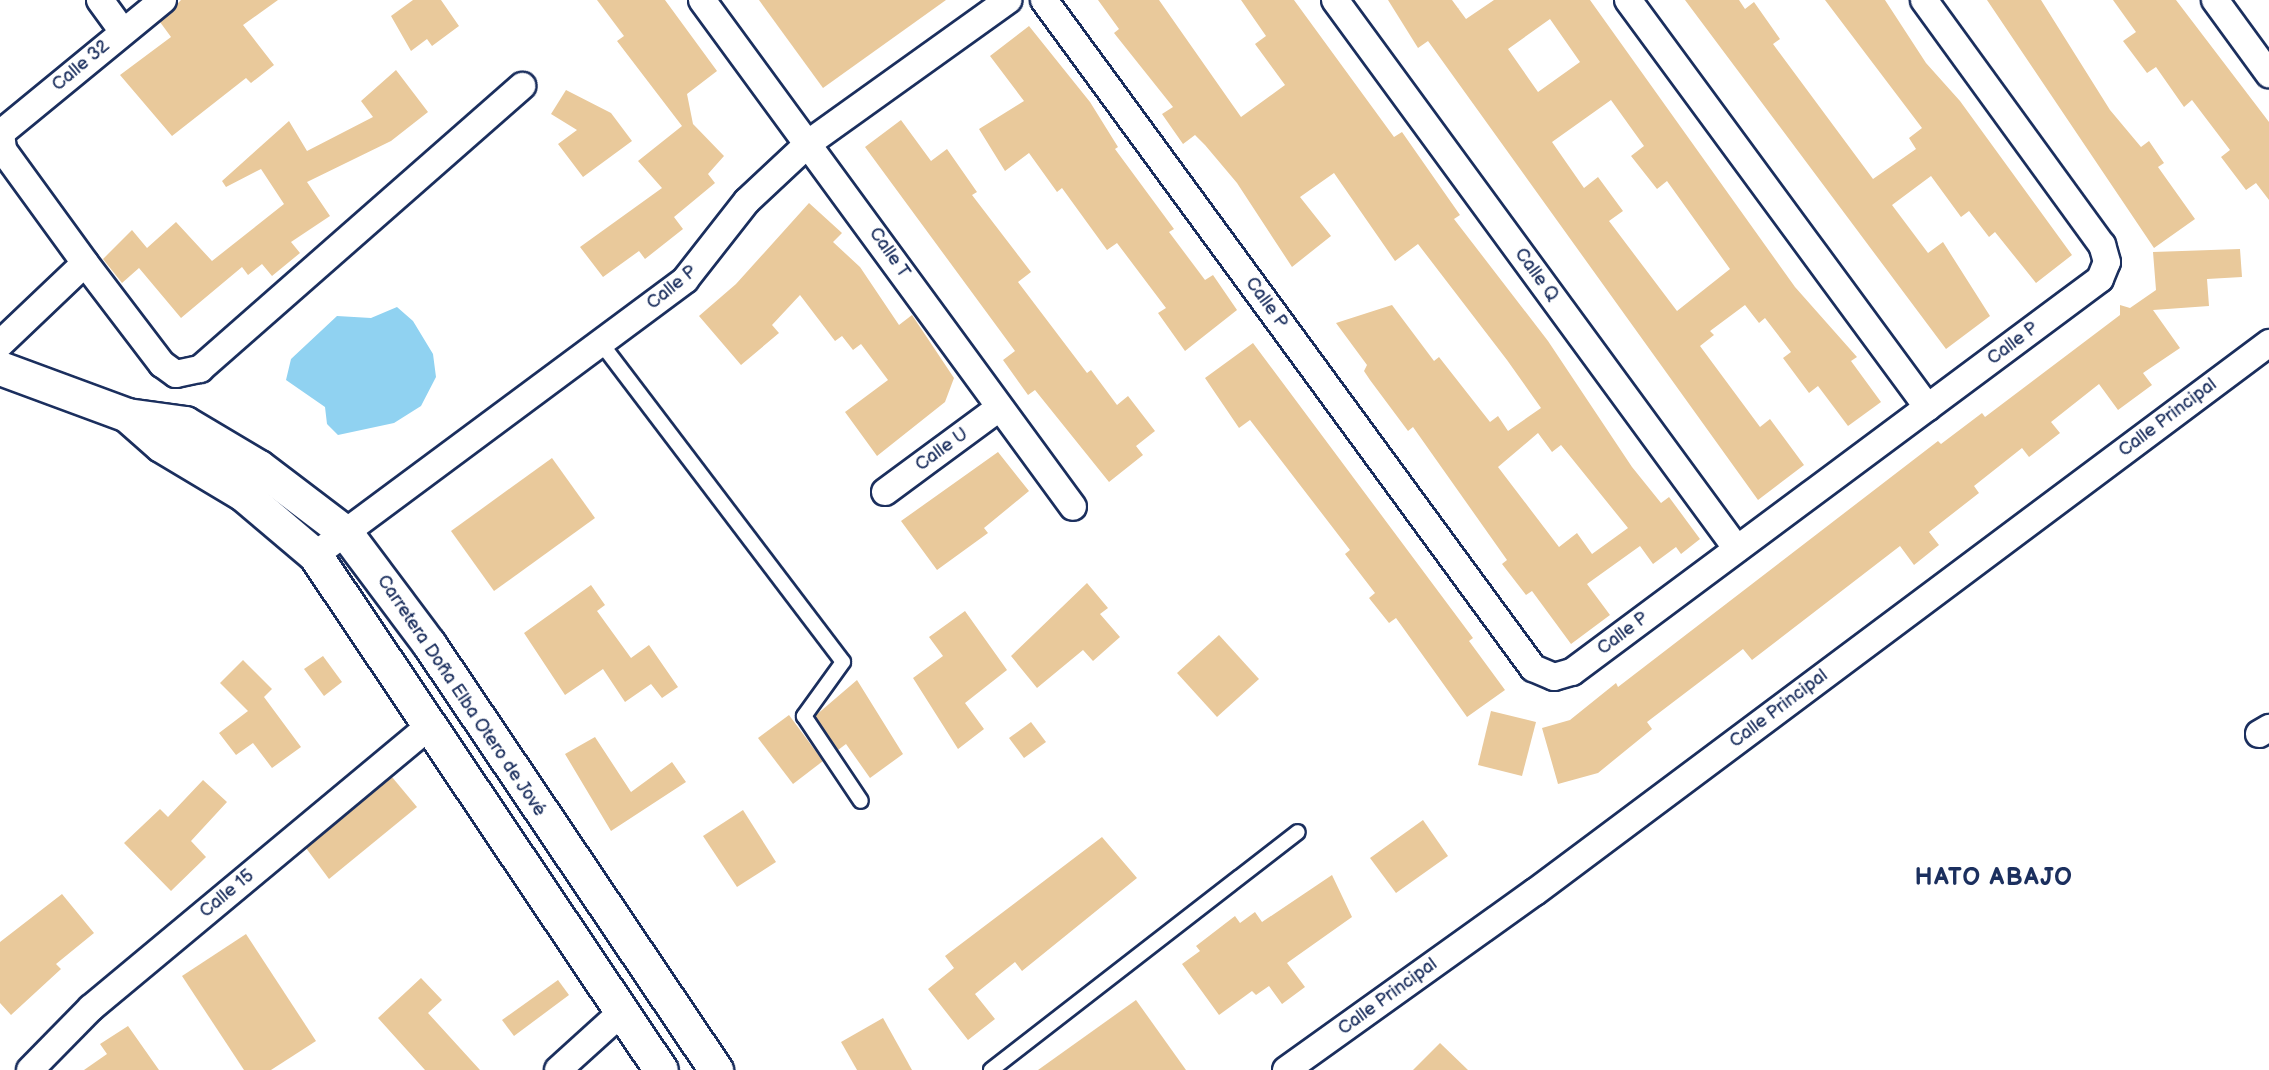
<!DOCTYPE html>
<meta charset="utf-8">
<style>
body{margin:0}
#map{position:relative;width:2269px;height:1070px;overflow:hidden;background:#fff;font-family:"Balsamiq Sans",sans-serif}
div>[style]{position:absolute}
[style*='--x']{left:calc(var(--x)*1px);top:calc(var(--y)*1px);width:calc(var(--w)*1px);rotate:calc(var(--a)*1deg)}
.water>*{inset:0;background:#90d2f1}
.building>*{inset:0;background:#e9c99b}
.roads{filter:drop-shadow(2px 0 #1b2f5e) drop-shadow(-2px 0 #1b2f5e) drop-shadow(0 2px #1b2f5e) drop-shadow(0 -2px #1b2f5e)}
.lane>*{height:14px;margin:-7px;padding:0 7px;transform-origin:7px;border-radius:7px;background:#fff}
.street>*{height:26px;margin:-13px;padding:0 13px;transform-origin:13px;border-radius:13px;background:#fff}
.secondary>*{height:33px;margin:-16.5px;padding:0 16.5px;transform-origin:16.5px;border-radius:16.5px;background:#fff}
span{translate:-50% -50%;white-space:nowrap;text-align:center;line-height:1.15;-webkit-text-stroke:4.5px #fff;paint-order:stroke}
.street-label{font-size:18px;color:#1b2f5e}
.district-label{font-size:24px;color:#1b2f5e;font-weight:700;letter-spacing:1.5px}
</style>
<div id="map">
<div class="water">
<i style="clip-path:polygon(397px 307px,413px 321px,433px 354px,436px 377px,421px 406px,394px 423px,338px 435px,327px 424px,325px 407px,286px 380px,291px 359px,337px 316px,371px 318px)"></i>
</div>
<div class="building">
<i style="clip-path:polygon(181px 0,278px 0,243px 25px,274px 65px,251px 83px,246px 78px,172px 136px,120px 75px,171px 37px,160px 22px)"></i>
<i style="clip-path:polygon(413px 0,441px 0,459px 26px,432px 46px,427px 39px,411px 51px,391px 16px)"></i>
<i style="clip-path:polygon(597px 0,665px 0,717px 71px,687px 94px,693px 124px,724px 156px,708px 174px,715px 183px,674px 217px,683px 229px,645px 259px,639px 251px,603px 277px,580px 247px,662px 188px,638px 161px,682px 126px,617px 41px,624px 36px)"></i>
<i style="clip-path:polygon(759px 0,946px 0,823px 88px)"></i>
<i style="clip-path:polygon(evenodd,1098px 0,1159px 0,1241px 117px,1285px 85px,1255px 44px,1266px 36px,1241px 0,1294px 0,1394px 137px,1402px 132px,1460px 215px,1454px 219px,1548px 341px,1632px 467px,1661px 503px,1669px 497px,1700px 539px,1681px 554px,1676px 547px,1653px 564px,1640px 546px,1587px 584px,1610px 615px,1571px 644px,1532px 591px,1526px 595px,1502px 564px,1507px 560px,1413px 427px,1408px 431px,1370px 380px,1364px 371px,1367px 365px,1336px 323px,1392px 305px,1434px 361px,1439px 357px,1490px 422px,1498px 416px,1508px 431px,1541px 408px,1507px 360px,1418px 244px,1395px 261px,1334px 173px,1300px 197px,1331px 236px,1292px 267px,1237px 183px,1205px 145px,1195px 135px,1183px 144px,1162px 114px,1173px 107px,1114px 33px,1119px 29px,1098px 0,1538px 433px,1552px 452px,1561px 445px,1628px 528px,1592px 554px,1577px 533px,1559px 547px,1498px 467px,1538px 433px)"></i>
<i style="clip-path:polygon(evenodd,1388px 0,1452px 0,1466px 19px,1494px 0,1590px 0,1795px 287px,1857px 357px,1851px 361px,1881px 402px,1848px 426px,1818px 386px,1809px 393px,1783px 358px,1791px 352px,1765px 318px,1759px 323px,1745px 305px,1710px 331px,1714px 335px,1700px 346px,1760px 427px,1770px 419px,1804px 465px,1758px 500px,1428px 41px,1418px 48px,1388px 0,1550px 19px,1580px 62px,1538px 92px,1508px 49px,1550px 19px,1388px 0,1611px 100px,1644px 146px,1631px 156px,1657px 189px,1667px 181px,1730px 269px,1677px 311px,1609px 221px,1623px 211px,1598px 177px,1584px 188px,1552px 142px,1611px 100px)"></i>
<i style="clip-path:polygon(1685px 0,1739px 0,1745px 9px,1754px 2px,1780px 39px,1773px 44px,1873px 179px,1916px 149px,1909px 138px,1922px 128px,1825px 0,1885px 0,1926px 63px,1960px 101px,2072px 255px,2036px 283px,1995px 232px,1989px 237px,1969px 211px,1961px 217px,1931px 176px,1892px 205px,1928px 253px,1943px 242px,1990px 316px,1946px 349px)"></i>
<i style="clip-path:polygon(1987px 0,2041px 0,2110px 110px,2141px 147px,2149px 141px,2164px 163px,2158px 167px,2195px 219px,2154px 248px)"></i>
<i style="clip-path:polygon(2113px 0,2176px 0,2269px 122px,2269px 200px,2256px 183px,2246px 190px,2221px 157px,2230px 150px,2192px 100px,2184px 107px,2156px 67px,2147px 73px,2123px 41px,2136px 32px)"></i>
<i style="clip-path:polygon(1029px 26px,1090px 102px,1118px 147px,1115px 149px,1174px 229px,1169px 232px,1205px 280px,1213px 275px,1237px 310px,1185px 351px,1158px 313px,1166px 308px,1117px 243px,1107px 250px,1062px 188px,1057px 192px,1029px 153px,1005px 171px,979px 129px,1024px 101px,990px 56px)"></i>
<i style="clip-path:polygon(396px 70px,428px 112px,391px 141px,307px 182px,330px 216px,291px 242px,300px 253px,272px 276px,262px 264px,248px 275px,242px 267px,181px 318px,139px 268px,122px 283px,103px 259px,132px 230px,147px 248px,176px 222px,212px 261px,284px 204px,261px 169px,226px 187px,222px 181px,289px 121px,307px 151px,373px 117px,361px 101px)"></i>
<i style="clip-path:polygon(566px 90px,611px 113px,632px 141px,583px 177px,558px 144px,577px 130px,551px 114px)"></i>
<i style="clip-path:polygon(901px 120px,931px 161px,947px 149px,977px 192px,972px 195px,1031px 272px,1018px 282px,1087px 373px,1091px 370px,1117px 405px,1128px 396px,1155px 431px,1136px 446px,1143px 455px,1109px 482px,1035px 390px,1028px 395px,1003px 360px,1015px 351px,865px 147px)"></i>
<i style="clip-path:polygon(809px 203px,842px 233px,833px 242px,860px 267px,899px 325px,912px 315px,954px 378px,945px 402px,877px 456px,845px 412px,888px 380px,861px 344px,853px 350px,842px 336px,835px 341px,800px 295px,772px 325px,779px 333px,741px 365px,699px 316px,736px 284px)"></i>
<i style="clip-path:polygon(2240px 249px,2242px 277px,2207px 279px,2209px 306px,2153px 310px,2180px 348px,2143px 373px,2152px 385px,2118px 410px,2099px 384px,2051px 422px,2060px 433px,2029px 457px,2022px 448px,1974px 486px,1979px 493px,1929px 532px,1939px 545px,1914px 565px,1900px 546px,1752px 660px,1743px 649px,1647px 722px,1652px 729px,1598px 773px,1558px 784px,1542px 728px,1570px 720px,1616px 683px,1618px 687px,1938px 441px,1941px 444px,1982px 413px,1985px 417px,2120px 315px,2120px 305px,2130px 308px,2156px 290px,2153px 252px)"></i>
<i style="clip-path:polygon(1253px 343px,1473px 638px,1469px 641px,1505px 690px,1467px 717px,1396px 618px,1389px 623px,1369px 598px,1375px 593px,1345px 554px,1350px 550px,1250px 420px,1239px 428px,1205px 378px)"></i>
<i style="clip-path:polygon(998px 452px,1029px 491px,984px 528px,988px 533px,937px 570px,901px 521px)"></i>
<i style="clip-path:polygon(552px 458px,595px 518px,494px 591px,451px 531px)"></i>
<i style="clip-path:polygon(1087px 583px,1108px 608px,1100px 614px,1120px 637px,1093px 661px,1083px 650px,1037px 688px,1011px 656px)"></i>
<i style="clip-path:polygon(591px 585px,605px 605px,597px 611px,631px 658px,649px 645px,678px 687px,662px 698px,651px 684px,625px 702px,603px 669px,565px 695px,524px 633px)"></i>
<i style="clip-path:polygon(965px 611px,1007px 670px,965px 703px,984px 729px,958px 749px,913px 678px,943px 656px,929px 637px)"></i>
<i style="clip-path:polygon(1219px 635px,1259px 679px,1217px 717px,1177px 673px)"></i>
<i style="clip-path:polygon(323px 656px,342px 682px,324px 696px,304px 669px)"></i>
<i style="clip-path:polygon(243px 660px,272px 689px,264px 697px,301px 747px,272px 768px,253px 743px,236px 755px,219px 733px,248px 711px,220px 683px)"></i>
<i style="clip-path:polygon(857px 680px,903px 754px,870px 778px,846px 744px,838px 750px,815px 716px)"></i>
<i style="clip-path:polygon(1491px 711px,1536px 722px,1522px 776px,1478px 765px)"></i>
<i style="clip-path:polygon(789px 715px,823px 761px,793px 784px,758px 738px)"></i>
<i style="clip-path:polygon(1031px 722px,1046px 742px,1024px 758px,1009px 738px)"></i>
<i style="clip-path:polygon(595px 737px,631px 792px,672px 762px,686px 782px,611px 831px,565px 754px)"></i>
<i style="clip-path:polygon(392px 777px,417px 807px,329px 879px,306px 848px)"></i>
<i style="clip-path:polygon(203px 780px,227px 802px,191px 841px,206px 857px,171px 891px,124px 843px,160px 809px,168px 817px)"></i>
<i style="clip-path:polygon(743px 810px,776px 862px,737px 887px,703px 836px)"></i>
<i style="clip-path:polygon(1423px 820px,1448px 856px,1396px 893px,1370px 858px)"></i>
<i style="clip-path:polygon(1102px 837px,1137px 878px,1022px 971px,1015px 962px,975px 994px,995px 1019px,968px 1040px,928px 989px,954px 968px,945px 956px)"></i>
<i style="clip-path:polygon(1332px 875px,1352px 917px,1287px 963px,1305px 987px,1282px 1004px,1269px 986px,1256px 995px,1252px 991px,1219px 1015px,1182px 964px,1200px 951px,1196px 946px,1235px 916px,1240px 923px,1255px 912px,1262px 922px)"></i>
<i style="clip-path:polygon(62px 894px,94px 933px,56px 964px,61px 969px,11px 1015px,0 1003px,0 942px)"></i>
<i style="clip-path:polygon(246px 934px,316px 1041px,271px 1070px,244px 1070px,182px 976px)"></i>
<i style="clip-path:polygon(421px 978px,442px 1000px,428px 1013px,480px 1070px,425px 1070px,378px 1018px)"></i>
<i style="clip-path:polygon(558px 980px,569px 995px,514px 1036px,502px 1020px)"></i>
<i style="clip-path:polygon(1136px 1000px,1186px 1070px,1038px 1070px)"></i>
<i style="clip-path:polygon(883px 1018px,912px 1070px,857px 1070px,841px 1042px)"></i>
<i style="clip-path:polygon(128px 1026px,159px 1070px,84px 1070px,107px 1054px,100px 1044px)"></i>
<i style="clip-path:polygon(1440px 1043px,1468px 1070px,1413px 1070px)"></i>
</div>
<div class="roads">
<div class="lane">
<i style="--x:601;--y:343;--w:400;--a:52.8"></i>
<i style="--x:843;--y:662;--w:67;--a:125.8"></i>
<i style="--x:804;--y:716;--w:102;--a:56.2"></i>
<i style="--x:991;--y:1070;--w:388;--a:-37.8"></i>
</div>
<div class="street">
<i style="--x:100;--y:0;--w:39;--a:54"></i>
<i style="--x:163;--y:0;--w:210;--a:140.6"></i>
<i style="--x:1;--y:133;--w:17;--a:83"></i>
<i style="--x:3;--y:150;--w:140;--a:54"></i>
<i style="--x:85;--y:263;--w:127;--a:52.7"></i>
<i style="--x:162;--y:364;--w:17;--a:36"></i>
<i style="--x:176;--y:374;--w:25;--a:-12"></i>
<i style="--x:200;--y:369;--w:429;--a:-41.3"></i>
<i style="--x:702;--y:0;--w:628;--a:53.8"></i>
<i style="--x:1044;--y:0;--w:828;--a:53.79"></i>
<i style="--x:1533;--y:668;--w:23;--a:23"></i>
<i style="--x:1554;--y:677;--w:19;--a:-16"></i>
<i style="--x:1572;--y:672;--w:658;--a:-36.66"></i>
<i style="--x:2100;--y:279;--w:18;--a:-68"></i>
<i style="--x:2107;--y:262;--w:18;--a:-106"></i>
<i style="--x:2102;--y:245;--w:303;--a:-126"></i>
<i style="--x:1335;--y:0;--w:680;--a:53.79"></i>
<i style="--x:1628;--y:0;--w:506;--a:53.67"></i>
<i style="--x:2215;--y:0;--w:92;--a:53.9"></i>
<i style="--x:0;--y:344;--w:117;--a:-43.6"></i>
<i style="--x:885;--y:492;--w:142;--a:-36.4"></i>
<i style="--x:315;--y:555;--w:461;--a:-36.6"></i>
<i style="--x:685;--y:280;--w:100;--a:-51.9"></i>
<i style="--x:747;--y:201;--w:86;--a:-43.1"></i>
<i style="--x:810;--y:142;--w:244;--a:-35.6"></i>
<i style="--x:2259;--y:734;--w:12;--a:-31"></i>
<i style="--x:30;--y:1070;--w:87;--a:-45.5"></i>
<i style="--x:91;--y:1008;--w:442;--a:-39.8"></i>
<i style="--x:558;--y:1070;--w:86;--a:-42.2"></i>
<i style="--x:1286;--y:1070;--w:306;--a:-35.6"></i>
<i style="--x:1535;--y:892;--w:917;--a:-36.79"></i>
</div>
<div class="secondary">
<i style="--x:0;--y:368;--w:135;--a:20.3"></i>
<i style="--x:127;--y:415;--w:59;--a:7.9"></i>
<i style="--x:185;--y:423;--w:86;--a:30.7"></i>
<i style="--x:259;--y:467;--w:109;--a:37.2"></i>
<i style="--x:346;--y:533;--w:139;--a:53.2"></i>
<i style="--x:429;--y:644;--w:514;--a:56.03"></i>
<i style="--x:127;--y:415;--w:45;--a:41.4"></i>
<i style="--x:161;--y:445;--w:96;--a:30.9"></i>
<i style="--x:243;--y:494;--w:94;--a:40.3"></i>
<i style="--x:315;--y:555;--w:620;--a:56.11"></i>
</div>
</div>
<div class="street-label">
<span style="left:81px;top:66px;rotate:-40deg">Calle 32</span>
<span style="left:889px;top:253px;rotate:55deg">Calle T</span>
<span style="left:1536px;top:275px;rotate:54deg">Calle Q</span>
<span style="left:672px;top:288px;rotate:-39deg">Calle P</span>
<span style="left:1266px;top:303px;rotate:54deg">Calle P</span>
<span style="left:2013px;top:344px;rotate:-37deg">Calle P</span>
<span style="left:2168px;top:418px;rotate:-37deg">Calle Principal</span>
<span style="left:942px;top:450px;rotate:-36deg">Calle U</span>
<span style="left:1623px;top:634px;rotate:-37deg">Calle P</span>
<span style="left:461px;top:696px;rotate:56deg">Carretera Doña Elba Otero de Jové</span>
<span style="left:1779px;top:709px;rotate:-37deg">Calle Principal</span>
<span style="left:227px;top:894px;rotate:-40deg">Calle 15</span>
<span style="left:1388px;top:997px;rotate:-36deg">Calle Principal</span>
</div>
<div class="district-label">
<span style="left:1994px;top:878px">HATO ABAJO</span>
</div>
</div>
